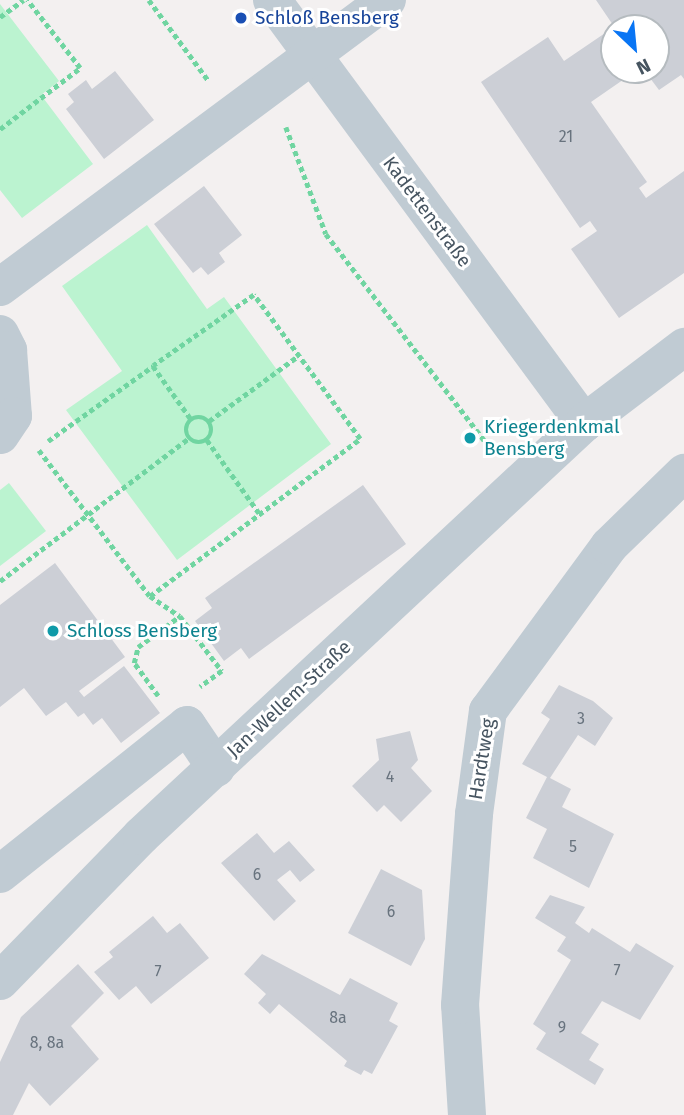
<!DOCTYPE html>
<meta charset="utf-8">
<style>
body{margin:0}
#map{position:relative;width:684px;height:1115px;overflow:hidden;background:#f3f0f0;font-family:"Fira Sans",sans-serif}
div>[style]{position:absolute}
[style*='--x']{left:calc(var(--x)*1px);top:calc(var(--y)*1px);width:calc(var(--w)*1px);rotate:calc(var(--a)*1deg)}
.green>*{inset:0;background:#bbf3d0}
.building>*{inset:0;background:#cccfd6}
.path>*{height:4.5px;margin-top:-2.25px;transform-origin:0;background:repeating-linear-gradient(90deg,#70d5a1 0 5px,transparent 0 8.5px)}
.path>.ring{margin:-2.25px;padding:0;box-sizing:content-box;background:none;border:4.5px solid #70d5a1;border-radius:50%}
.minor>*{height:38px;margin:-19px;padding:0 19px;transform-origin:19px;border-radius:19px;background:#c0cbd3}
.dots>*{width:19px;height:19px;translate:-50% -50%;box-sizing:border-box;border:4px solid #fff;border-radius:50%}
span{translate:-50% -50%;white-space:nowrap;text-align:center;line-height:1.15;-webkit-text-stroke:6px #fff;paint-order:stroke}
.number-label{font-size:16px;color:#68737e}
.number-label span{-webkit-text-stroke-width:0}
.transit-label{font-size:19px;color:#164399}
.left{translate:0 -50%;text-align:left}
.street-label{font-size:19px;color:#465460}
.culture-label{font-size:19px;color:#0d838f}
.north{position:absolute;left:600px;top:14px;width:70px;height:70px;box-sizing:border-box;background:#fff;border:2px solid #b5bbbf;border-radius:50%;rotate:154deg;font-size:19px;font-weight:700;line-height:28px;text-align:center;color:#465460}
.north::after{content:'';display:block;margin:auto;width:24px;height:32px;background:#0975f4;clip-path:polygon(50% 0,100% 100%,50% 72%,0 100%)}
</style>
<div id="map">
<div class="green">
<i style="clip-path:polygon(0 4px,59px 81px,41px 95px,93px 164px,22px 218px,0 190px)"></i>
<i style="clip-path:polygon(147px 225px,207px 309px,224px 297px,331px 444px,177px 560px,66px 410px,122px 371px,62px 286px)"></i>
<i style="clip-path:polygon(9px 483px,46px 531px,0 566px,0 490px)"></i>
</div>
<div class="building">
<i style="clip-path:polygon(596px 0,684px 0,684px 79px,681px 75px,659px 90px,644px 70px,656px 70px,656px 28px,615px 28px)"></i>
<i style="clip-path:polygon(614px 27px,614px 70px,626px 70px,630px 75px,591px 102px,647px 182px,639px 188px,646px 198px,684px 171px,684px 273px,619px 318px,571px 249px,597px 231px,590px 221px,580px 228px,481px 82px,548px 37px,564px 61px)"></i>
<i style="clip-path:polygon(115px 71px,154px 120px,104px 159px,66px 109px,74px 102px,68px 94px,86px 80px,92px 89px)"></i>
<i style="clip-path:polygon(204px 186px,242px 235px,219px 253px,225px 262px,208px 275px,201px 267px,193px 273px,154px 224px)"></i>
<i style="clip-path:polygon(363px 485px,406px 544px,249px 659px,241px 648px,224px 661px,195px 621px,212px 608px,205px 598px)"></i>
<i style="clip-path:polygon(55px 563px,125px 657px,79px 691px,84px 697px,124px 666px,160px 713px,121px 743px,102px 718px,93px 725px,84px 713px,78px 717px,66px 702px,46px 716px,24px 688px,0 707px,0 605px)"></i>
<i style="clip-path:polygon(559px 685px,593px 701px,613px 718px,595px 746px,578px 735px,550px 778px,571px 789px,562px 807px,614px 834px,589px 888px,533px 858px,547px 829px,526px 818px,547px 777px,522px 764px,550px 719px,541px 713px)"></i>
<i style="clip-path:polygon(410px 731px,418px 760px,411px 768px,432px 791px,401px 822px,384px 805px,377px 812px,352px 786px,379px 760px,376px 739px)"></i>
<i style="clip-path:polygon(257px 833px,274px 853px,289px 841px,315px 870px,300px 882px,290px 870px,277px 880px,296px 901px,274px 921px,221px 863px)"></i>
<i style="clip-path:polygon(381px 869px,422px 890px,425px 939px,411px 966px,348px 933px)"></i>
<i style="clip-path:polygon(550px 895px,585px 907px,575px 923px,589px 933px,592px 928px,630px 952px,636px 943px,674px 966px,640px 1020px,602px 1001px,581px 1033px,599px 1044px,589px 1060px,604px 1069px,595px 1085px,536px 1049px,546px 1033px,533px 1024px,571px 960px,557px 951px,566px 937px,535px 918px)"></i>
<i style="clip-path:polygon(153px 916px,167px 933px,180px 923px,209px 958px,151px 1004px,136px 986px,119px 1000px,94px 972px,113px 957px,109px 952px)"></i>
<i style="clip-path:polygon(262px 954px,340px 995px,350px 978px,398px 1003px,389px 1021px,398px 1026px,372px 1074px,364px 1070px,361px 1075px,344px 1066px,347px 1061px,279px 1004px,270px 1014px,258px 1003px,266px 994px,244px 974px)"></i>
<i style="clip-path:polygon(78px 964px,104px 993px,71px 1026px,99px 1059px,50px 1106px,29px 1083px,13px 1115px,0 1115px,0 1062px,21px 1017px)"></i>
</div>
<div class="path">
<i style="--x:149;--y:0;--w:99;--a:53.6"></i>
<i style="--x:0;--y:17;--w:29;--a:-36"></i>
<i style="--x:286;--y:127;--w:114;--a:69.5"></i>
<i style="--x:326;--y:234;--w:276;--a:52.5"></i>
<i style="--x:0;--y:129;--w:101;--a:-37.3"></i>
<i style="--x:80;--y:68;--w:86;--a:-127.9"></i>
<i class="ring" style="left:186px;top:417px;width:21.5px;height:21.5px"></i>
<i style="--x:209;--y:421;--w:110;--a:-36.1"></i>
<i style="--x:207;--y:440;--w:90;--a:54.5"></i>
<i style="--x:48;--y:441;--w:129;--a:-35.5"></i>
<i style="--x:153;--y:366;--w:65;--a:54.4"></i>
<i style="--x:39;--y:450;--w:183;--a:52.8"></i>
<i style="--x:150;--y:596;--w:36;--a:34"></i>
<i style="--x:180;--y:616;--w:69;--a:52.6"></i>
<i style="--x:222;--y:671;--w:27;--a:144"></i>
<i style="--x:0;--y:581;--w:237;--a:-37.1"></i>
<i style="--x:150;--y:596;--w:262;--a:-36.8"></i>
<i style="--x:360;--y:439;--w:179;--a:-126.4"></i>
<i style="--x:254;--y:295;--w:123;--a:144.9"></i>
<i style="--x:158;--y:696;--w:41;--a:-126"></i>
<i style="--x:134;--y:663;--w:16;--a:-76"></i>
<i style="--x:138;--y:647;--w:52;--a:-36.4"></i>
</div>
<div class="minor">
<i style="--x:272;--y:0;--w:526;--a:53.59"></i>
<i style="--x:0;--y:287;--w:482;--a:-36.6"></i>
<i style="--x:0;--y:334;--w:18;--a:63"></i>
<i style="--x:8;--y:350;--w:66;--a:85.7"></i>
<i style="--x:13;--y:416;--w:23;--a:124"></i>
<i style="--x:0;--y:874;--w:239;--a:-38.5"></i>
<i style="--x:187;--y:725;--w:52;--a:56"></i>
<i style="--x:0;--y:981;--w:202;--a:-45.8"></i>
<i style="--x:141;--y:836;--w:606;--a:-42.99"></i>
<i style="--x:584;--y:423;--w:126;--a:-37.2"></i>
<i style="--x:467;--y:1115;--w:110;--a:-93.6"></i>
<i style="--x:460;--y:1005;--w:192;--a:-85.8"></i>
<i style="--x:474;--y:814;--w:104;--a:-82.3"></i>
<i style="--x:488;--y:711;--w:205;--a:-53.7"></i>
<i style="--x:609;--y:546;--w:105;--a:-44.2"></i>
</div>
<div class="dots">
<i style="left:241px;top:18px;background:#1a4fb4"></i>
<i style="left:470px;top:438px;background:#0f9aa8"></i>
<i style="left:53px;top:631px;background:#0f9aa8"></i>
</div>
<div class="number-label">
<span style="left:566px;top:137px">21</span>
<span style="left:581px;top:719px">3</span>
<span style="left:390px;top:777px">4</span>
<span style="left:573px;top:847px">5</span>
<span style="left:257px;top:875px">6</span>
<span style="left:391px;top:912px">6</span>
<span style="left:617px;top:971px">7</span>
<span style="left:158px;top:972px">7</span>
<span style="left:338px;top:1018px">8a</span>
<span style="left:562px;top:1028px">9</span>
<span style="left:47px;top:1043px">8, 8a</span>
</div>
<div class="transit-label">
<span class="left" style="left:255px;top:18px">Schloß Bensberg</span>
</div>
<div class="street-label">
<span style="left:427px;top:212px;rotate:53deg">Kadettenstraße</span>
<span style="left:289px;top:699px;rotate:-43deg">Jan-Wellem-Straße</span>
<span style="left:482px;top:759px;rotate:-81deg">Hardtweg</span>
</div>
<div class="culture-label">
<span class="left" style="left:484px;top:438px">Kriegerdenkmal<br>Bensberg</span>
<span class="left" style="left:67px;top:631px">Schloss Bensberg</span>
</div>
<div class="north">N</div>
</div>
